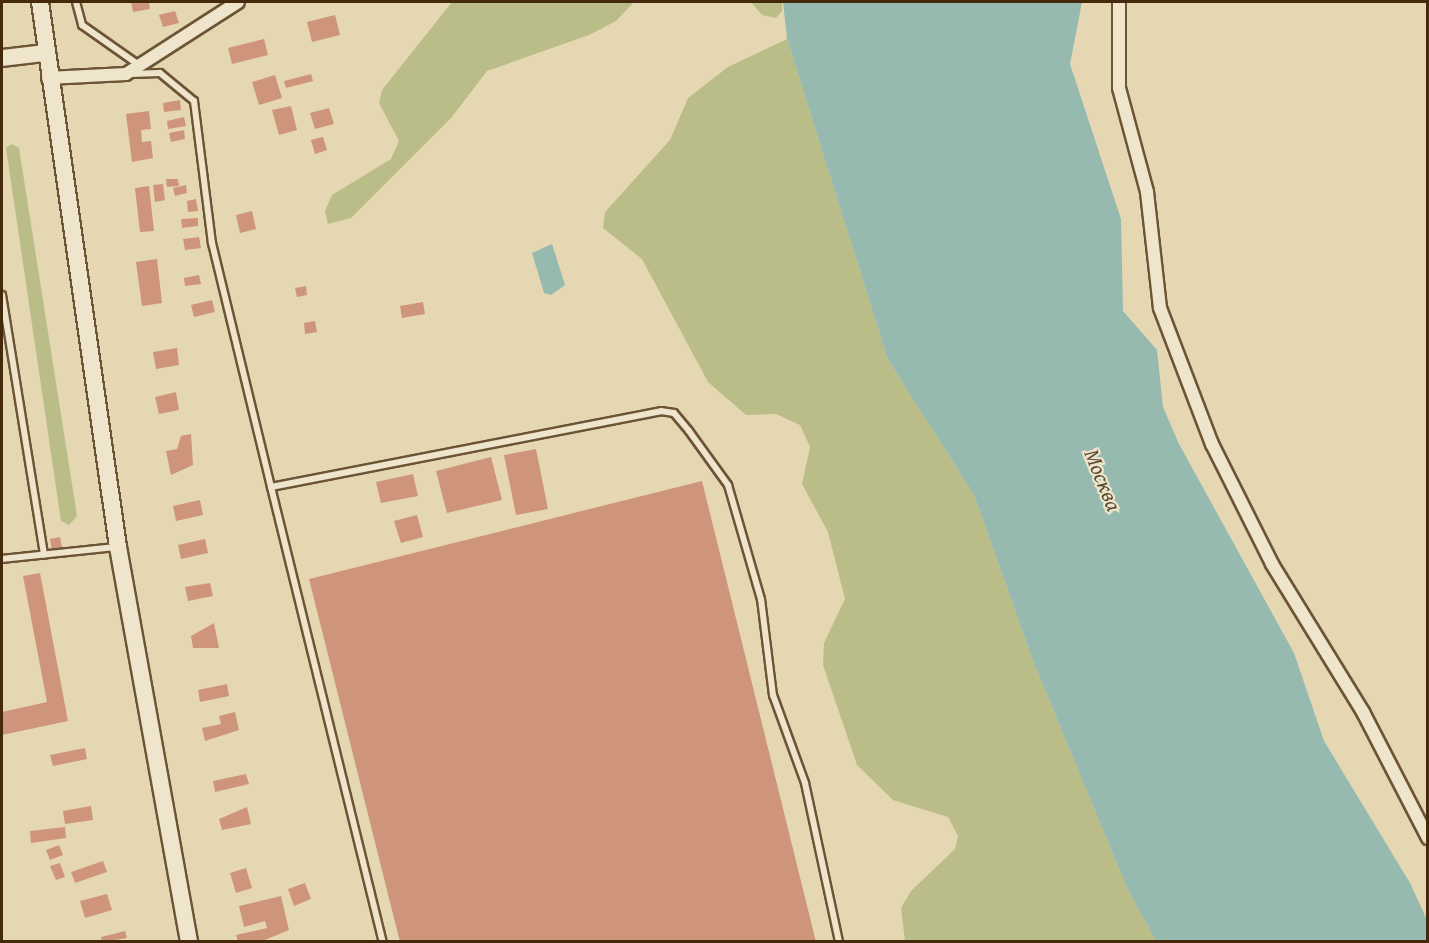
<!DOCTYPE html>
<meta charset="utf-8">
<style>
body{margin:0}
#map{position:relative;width:1429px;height:943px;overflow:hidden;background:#e5d7b1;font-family:"Gentium Book Plus",serif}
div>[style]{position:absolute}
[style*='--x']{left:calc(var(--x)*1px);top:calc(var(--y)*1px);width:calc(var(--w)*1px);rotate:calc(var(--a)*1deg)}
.green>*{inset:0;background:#babd88}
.water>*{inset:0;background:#96b9b0}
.building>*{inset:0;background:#ce957b}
.roads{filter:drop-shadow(2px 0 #6c5434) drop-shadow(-2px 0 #6c5434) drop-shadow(0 2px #6c5434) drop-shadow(0 -2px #6c5434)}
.lane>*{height:6px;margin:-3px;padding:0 3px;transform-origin:3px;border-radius:3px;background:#eee5cc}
.street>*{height:12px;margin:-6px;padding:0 6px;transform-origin:6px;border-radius:6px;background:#eee5cc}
.secondary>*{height:16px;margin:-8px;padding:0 8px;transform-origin:8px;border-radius:8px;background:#eee5cc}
span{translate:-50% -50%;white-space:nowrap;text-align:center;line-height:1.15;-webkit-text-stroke:4.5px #eee5cc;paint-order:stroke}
.water-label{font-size:22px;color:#584d34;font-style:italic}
.frame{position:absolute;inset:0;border:3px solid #44290b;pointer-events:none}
</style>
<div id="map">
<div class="green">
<i style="clip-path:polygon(452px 2px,634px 2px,616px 21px,589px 35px,487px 71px,452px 117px,351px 218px,328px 224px,325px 211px,332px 195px,391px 159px,399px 141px,379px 103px,382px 90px)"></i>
<i style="clip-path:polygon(751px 2px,782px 2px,782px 11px,776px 18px,762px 15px)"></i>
<i style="clip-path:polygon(787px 39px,888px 360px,974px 495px,1033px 661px,1127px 888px,1156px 941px,905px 941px,901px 908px,911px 891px,955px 849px,958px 836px,948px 817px,893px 800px,857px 765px,823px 665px,824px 643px,845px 599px,828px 532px,802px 484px,810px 447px,800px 425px,776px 414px,746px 415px,708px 382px,642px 259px,603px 228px,605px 212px,670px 140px,688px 98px,728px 67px)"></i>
<i style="clip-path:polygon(12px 144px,19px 148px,77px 516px,69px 525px,61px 521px,6px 148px)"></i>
</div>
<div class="water">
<i style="clip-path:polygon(783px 2px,1082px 2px,1070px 64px,1121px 219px,1123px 311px,1157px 350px,1163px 407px,1179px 444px,1294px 653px,1324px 741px,1410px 883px,1427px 920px,1427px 941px,1156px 941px,1127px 888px,1033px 661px,974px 495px,888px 360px,787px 39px)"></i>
<i style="clip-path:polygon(552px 244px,565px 285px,551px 295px,544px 293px,532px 253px)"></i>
</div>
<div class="building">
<i style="clip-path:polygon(131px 2px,149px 2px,150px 9px,133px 12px)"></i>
<i style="clip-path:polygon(175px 11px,179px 23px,163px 27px,159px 15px)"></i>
<i style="clip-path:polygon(335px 15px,340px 35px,312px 42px,307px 22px)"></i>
<i style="clip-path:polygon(264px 39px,268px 55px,232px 64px,228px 48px)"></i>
<i style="clip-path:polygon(311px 74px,313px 81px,286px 88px,284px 81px)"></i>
<i style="clip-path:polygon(275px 75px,282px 98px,259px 105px,252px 82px)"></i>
<i style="clip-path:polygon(180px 100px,181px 110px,164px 112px,163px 103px)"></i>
<i style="clip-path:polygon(291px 106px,297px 130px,279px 135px,272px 110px)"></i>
<i style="clip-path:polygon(329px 108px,334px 124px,315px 129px,310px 113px)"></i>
<i style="clip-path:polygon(149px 111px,151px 129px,141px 130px,142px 142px,151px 141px,153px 158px,132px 162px,126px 114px)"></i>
<i style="clip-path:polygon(184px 117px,186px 126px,168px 129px,167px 121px)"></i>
<i style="clip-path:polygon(184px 130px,185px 139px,171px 142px,169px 133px)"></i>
<i style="clip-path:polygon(323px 137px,327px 150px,315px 154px,311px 140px)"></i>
<i style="clip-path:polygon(166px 179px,178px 179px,179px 186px,167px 187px)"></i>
<i style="clip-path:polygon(163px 184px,165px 200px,155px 202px,153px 185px)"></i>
<i style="clip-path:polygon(186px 185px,187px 193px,175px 196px,173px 188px)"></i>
<i style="clip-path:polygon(149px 186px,154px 231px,140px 232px,135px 188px)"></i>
<i style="clip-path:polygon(196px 199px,198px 211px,188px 212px,187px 201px)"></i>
<i style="clip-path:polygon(252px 211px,256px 229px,240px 233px,236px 215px)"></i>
<i style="clip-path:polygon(198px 218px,198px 226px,182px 228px,181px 219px)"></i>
<i style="clip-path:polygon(199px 237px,201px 248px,185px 250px,183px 239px)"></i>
<i style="clip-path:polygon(157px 259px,162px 303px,142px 306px,136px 262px)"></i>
<i style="clip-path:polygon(199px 275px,201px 284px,185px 286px,184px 278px)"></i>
<i style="clip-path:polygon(306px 286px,307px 295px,297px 297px,295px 288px)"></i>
<i style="clip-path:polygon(212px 300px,215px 312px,194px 317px,191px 305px)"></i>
<i style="clip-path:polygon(423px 302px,425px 314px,402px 318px,400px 306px)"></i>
<i style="clip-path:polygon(315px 321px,317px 332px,305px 334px,304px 323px)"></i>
<i style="clip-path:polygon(177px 348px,179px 365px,156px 369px,153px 352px)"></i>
<i style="clip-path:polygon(176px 392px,179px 410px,159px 414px,155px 397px)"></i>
<i style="clip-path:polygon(191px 434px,193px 465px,171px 475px,166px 451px,177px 449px,181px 436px)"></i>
<i style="clip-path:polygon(536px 449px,548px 509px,516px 515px,504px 455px)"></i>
<i style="clip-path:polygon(491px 457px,502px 500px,447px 513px,436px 471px)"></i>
<i style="clip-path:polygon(413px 474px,418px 496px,381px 503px,376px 482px)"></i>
<i style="clip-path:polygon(702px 481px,816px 942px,400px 942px,309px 579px)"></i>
<i style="clip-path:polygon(200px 500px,203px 515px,176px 521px,173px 506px)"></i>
<i style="clip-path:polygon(417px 515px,423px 537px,401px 543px,394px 521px)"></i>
<i style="clip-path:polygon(60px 537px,62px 548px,52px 550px,50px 539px)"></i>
<i style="clip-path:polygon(205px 539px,208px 553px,181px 559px,178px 545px)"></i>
<i style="clip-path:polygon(40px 573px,68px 721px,2px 735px,2px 712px,47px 702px,23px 576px)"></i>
<i style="clip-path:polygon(210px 583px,213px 596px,188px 601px,185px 587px)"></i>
<i style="clip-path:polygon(214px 623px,219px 648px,193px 648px,191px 636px)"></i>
<i style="clip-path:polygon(227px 684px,229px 696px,200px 702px,198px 690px)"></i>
<i style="clip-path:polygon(235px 712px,239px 730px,205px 741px,202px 728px,221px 724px,219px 716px)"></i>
<i style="clip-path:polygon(85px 748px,87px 759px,53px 766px,50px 755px)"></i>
<i style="clip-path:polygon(246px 774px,249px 784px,215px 792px,213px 781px)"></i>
<i style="clip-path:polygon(91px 806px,93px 820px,65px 824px,63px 811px)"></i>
<i style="clip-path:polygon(247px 807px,251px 824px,222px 830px,219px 819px)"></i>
<i style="clip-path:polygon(65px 827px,66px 838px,31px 843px,30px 831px)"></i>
<i style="clip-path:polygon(59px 845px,63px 855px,50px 860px,46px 850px)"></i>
<i style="clip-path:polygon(103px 861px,107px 872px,75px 883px,71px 872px)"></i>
<i style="clip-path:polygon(60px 863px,65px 877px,56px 880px,50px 866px)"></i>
<i style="clip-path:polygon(246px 868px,252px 888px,236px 893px,230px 873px)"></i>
<i style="clip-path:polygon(305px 883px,311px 899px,294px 906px,288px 889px)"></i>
<i style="clip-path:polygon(107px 894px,112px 910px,85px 918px,80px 901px)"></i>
<i style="clip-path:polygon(281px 896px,289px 930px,260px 942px,238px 942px,236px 935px,267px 928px,265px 921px,244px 927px,239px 906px)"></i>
<i style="clip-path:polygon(125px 931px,127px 938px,102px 942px,101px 937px)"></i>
</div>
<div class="roads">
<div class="lane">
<i style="--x:76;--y:2;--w:24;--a:75"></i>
<i style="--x:82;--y:25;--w:70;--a:35.1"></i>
<i style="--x:130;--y:74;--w:30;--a:-2"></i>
<i style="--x:160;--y:73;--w:44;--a:39.5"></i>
<i style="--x:194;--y:101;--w:143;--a:82.8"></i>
<i style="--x:212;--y:243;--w:251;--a:76.4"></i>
<i style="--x:271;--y:487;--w:397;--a:-11"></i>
<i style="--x:661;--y:411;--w:13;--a:9"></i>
<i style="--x:674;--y:413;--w:23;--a:50"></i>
<i style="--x:689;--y:431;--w:67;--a:54.2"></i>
<i style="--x:728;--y:485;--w:119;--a:73.9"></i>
<i style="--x:761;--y:599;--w:97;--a:82.9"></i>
<i style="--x:773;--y:695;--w:94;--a:70"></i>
<i style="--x:805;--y:783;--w:163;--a:77.9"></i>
<i style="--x:2;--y:295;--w:263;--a:80.8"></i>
<i style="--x:271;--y:487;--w:469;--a:76.2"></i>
<i style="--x:2;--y:559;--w:116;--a:-6"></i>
</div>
<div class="street">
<i style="--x:1119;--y:2;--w:86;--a:90"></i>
<i style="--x:1119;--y:88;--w:108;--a:74.9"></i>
<i style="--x:1147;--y:192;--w:117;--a:83.6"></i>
<i style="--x:1160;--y:308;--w:146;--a:69.1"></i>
<i style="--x:1212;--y:444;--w:134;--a:63.4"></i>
<i style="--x:1272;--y:564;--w:174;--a:58.4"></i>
<i style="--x:1363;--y:712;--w:142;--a:62.7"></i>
<i style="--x:48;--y:78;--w:78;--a:-2.9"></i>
<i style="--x:126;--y:74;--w:133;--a:-32.7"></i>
</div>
<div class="secondary">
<i style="--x:40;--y:2;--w:551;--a:81.86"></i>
<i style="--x:118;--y:547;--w:401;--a:79.8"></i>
<i style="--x:2;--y:58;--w:42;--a:-6.8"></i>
</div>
</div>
<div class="water-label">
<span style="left:1103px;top:480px;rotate:68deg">Москва</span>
</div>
<div class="frame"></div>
</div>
